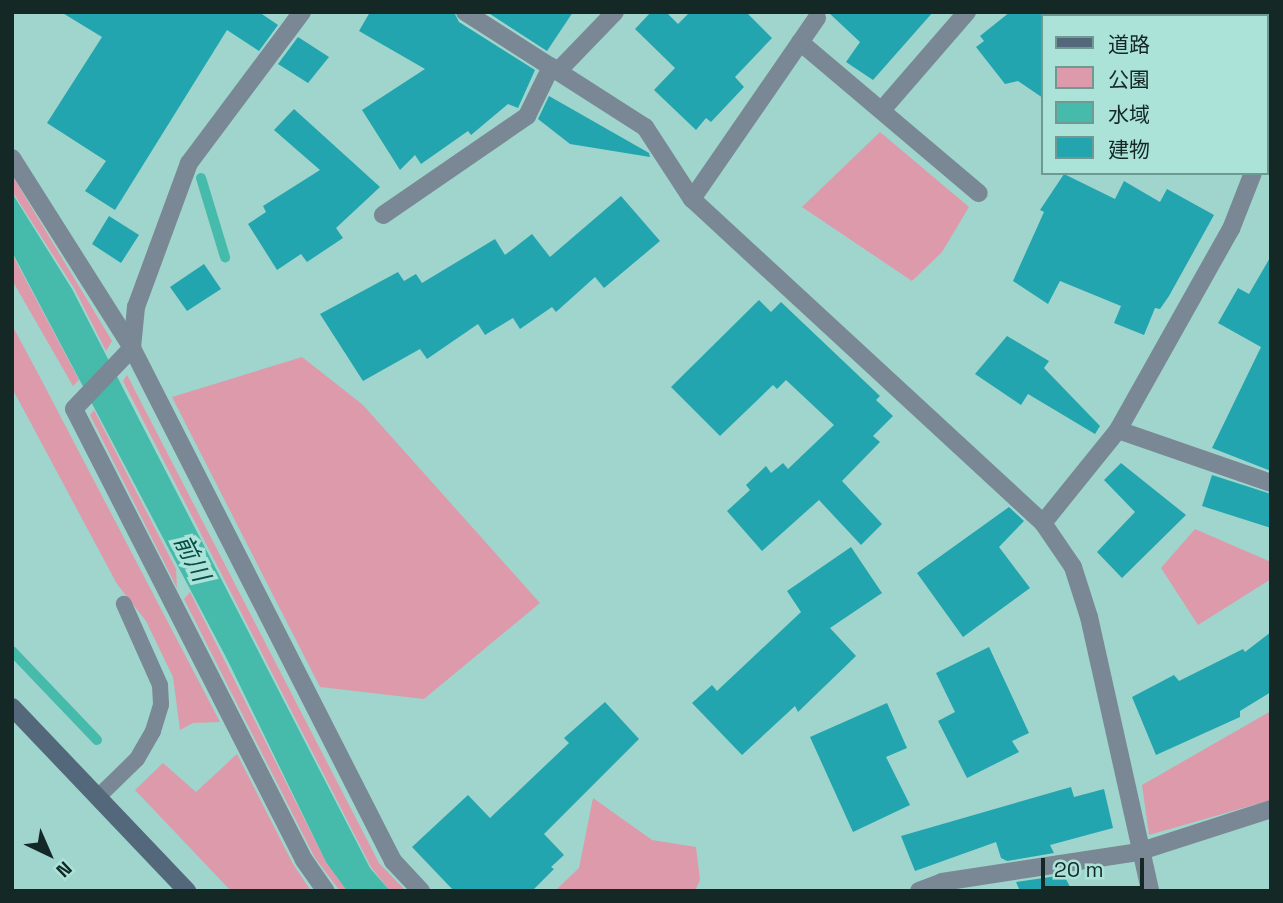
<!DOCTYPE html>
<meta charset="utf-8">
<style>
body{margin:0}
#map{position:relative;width:1283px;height:903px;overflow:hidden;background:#9fd5cc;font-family:"Space Grotesk","Noto Sans JP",sans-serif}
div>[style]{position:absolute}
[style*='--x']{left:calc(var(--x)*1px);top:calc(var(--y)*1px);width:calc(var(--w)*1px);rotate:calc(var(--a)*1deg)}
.green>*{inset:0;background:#dd9aaa}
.water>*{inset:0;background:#46baab}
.stream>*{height:10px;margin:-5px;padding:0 5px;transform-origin:5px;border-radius:5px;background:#46baab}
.building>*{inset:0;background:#23a5af}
.lane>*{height:16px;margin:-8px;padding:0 8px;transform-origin:8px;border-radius:8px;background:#798894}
.street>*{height:18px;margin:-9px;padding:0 9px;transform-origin:9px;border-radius:9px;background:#798894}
.secondary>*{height:18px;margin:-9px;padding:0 9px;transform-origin:9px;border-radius:9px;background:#53697b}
span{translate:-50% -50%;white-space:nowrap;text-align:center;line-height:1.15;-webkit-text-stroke:7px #ace3d9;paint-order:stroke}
.water-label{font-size:24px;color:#064d45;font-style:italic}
.frame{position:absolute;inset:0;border:14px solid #142926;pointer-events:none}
.legend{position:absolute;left:1041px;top:14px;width:228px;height:161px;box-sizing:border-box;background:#ace3d9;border:2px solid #6f9991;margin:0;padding:9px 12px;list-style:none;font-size:21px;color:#142926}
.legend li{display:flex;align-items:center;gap:14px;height:35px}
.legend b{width:35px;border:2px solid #6f9991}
.north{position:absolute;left:14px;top:819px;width:70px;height:70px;-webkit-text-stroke:5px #ace3d9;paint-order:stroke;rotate:136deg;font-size:19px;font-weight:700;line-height:28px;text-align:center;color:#142926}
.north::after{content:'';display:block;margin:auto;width:24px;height:32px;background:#142926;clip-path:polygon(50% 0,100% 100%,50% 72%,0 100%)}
.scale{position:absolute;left:1041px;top:858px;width:103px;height:32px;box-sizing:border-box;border:4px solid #142926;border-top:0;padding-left:9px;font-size:21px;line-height:24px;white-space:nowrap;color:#142926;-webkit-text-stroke:5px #ace3d9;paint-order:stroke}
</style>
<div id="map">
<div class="green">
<i style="clip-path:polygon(880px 132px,969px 207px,942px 252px,912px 281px,802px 207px)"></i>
<i style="clip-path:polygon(12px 175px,112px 341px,106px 351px,74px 288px,12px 191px)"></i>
<i style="clip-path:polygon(12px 254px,79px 380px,73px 386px,12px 280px)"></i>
<i style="clip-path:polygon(12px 325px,42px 381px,220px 722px,193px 723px,180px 730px,173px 677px,146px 621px,117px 584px,12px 388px)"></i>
<i style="clip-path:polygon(302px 357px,363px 405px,540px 603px,424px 699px,320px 687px,172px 397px)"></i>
<i style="clip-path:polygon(127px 375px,379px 863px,406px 891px,390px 891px,371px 867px,123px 381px)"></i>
<i style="clip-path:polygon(94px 410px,176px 569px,177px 588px,90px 415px)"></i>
<i style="clip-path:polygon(1195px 529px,1271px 562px,1271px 579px,1198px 625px,1161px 568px)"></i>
<i style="clip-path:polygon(190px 592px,326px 862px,347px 891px,340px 891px,315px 858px,184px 599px)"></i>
<i style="clip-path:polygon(1271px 711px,1271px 800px,1149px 835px,1142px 785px)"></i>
<i style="clip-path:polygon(237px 754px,293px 864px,311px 891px,231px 891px,135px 790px,163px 763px,196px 792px)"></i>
<i style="clip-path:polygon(593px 798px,652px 840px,696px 847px,700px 880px,695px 891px,555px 891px,579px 868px)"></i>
</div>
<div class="water">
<i style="clip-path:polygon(12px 193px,72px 289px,338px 806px,370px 868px,390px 891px,347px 891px,326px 862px,228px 661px,12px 252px)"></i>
</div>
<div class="stream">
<i style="--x:1175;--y:12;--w:11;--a:22"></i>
<i style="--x:1267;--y:53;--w:4;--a:27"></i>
<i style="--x:201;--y:178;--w:83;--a:73.1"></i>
<i style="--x:12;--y:651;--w:123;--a:46.3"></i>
</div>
<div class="building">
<i style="clip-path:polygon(61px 12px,259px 12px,278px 25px,259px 51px,227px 30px,115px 210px,85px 191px,106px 161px,47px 123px,102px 37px)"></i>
<i style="clip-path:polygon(370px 12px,454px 12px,459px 22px,535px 70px,518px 108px,508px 104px,471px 135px,468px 131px,421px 164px,415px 155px,400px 170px,362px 110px,425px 69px,359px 31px)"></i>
<i style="clip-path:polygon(487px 12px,573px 12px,547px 51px)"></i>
<i style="clip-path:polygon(651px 12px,666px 12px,678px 24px,690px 12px,746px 12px,772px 38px,735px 77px,744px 87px,711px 122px,706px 118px,696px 130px,654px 90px,675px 68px,635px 29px)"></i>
<i style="clip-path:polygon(828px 12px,933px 12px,873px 80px,846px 62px,860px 42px)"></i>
<i style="clip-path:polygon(1010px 12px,1043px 12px,1043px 98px,1018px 81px,1005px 84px,976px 47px,984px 41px,980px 36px)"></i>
<i style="clip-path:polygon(298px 37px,329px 57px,308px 83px,278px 64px)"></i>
<i style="clip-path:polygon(549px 96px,649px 153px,650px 157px,570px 144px,538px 119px)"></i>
<i style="clip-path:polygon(294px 109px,380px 187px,336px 228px,343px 238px,307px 262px,301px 254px,277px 270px,248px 224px,266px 212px,263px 206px,320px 170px,274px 130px)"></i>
<i style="clip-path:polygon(1064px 174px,1115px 199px,1124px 181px,1160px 202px,1167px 189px,1214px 215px,1169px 296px,1160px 309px,1155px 308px,1144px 335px,1114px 323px,1121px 306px,1060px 281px,1048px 304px,1013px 281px,1044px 212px,1040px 210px)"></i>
<i style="clip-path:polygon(621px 196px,660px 241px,604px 288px,595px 277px,556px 312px,552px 307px,520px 329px,513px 318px,485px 335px,478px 324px,427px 359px,420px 349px,363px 381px,320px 314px,398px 272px,404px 281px,416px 274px,422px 283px,495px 239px,505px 255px,532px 234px,550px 257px)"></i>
<i style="clip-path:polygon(109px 216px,139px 235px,121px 263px,92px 244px)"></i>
<i style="clip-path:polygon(1271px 256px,1271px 471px,1212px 448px,1261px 347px,1218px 323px,1238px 288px,1249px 294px)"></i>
<i style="clip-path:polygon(204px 264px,221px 289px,187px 311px,170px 287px)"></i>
<i style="clip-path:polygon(759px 300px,771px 312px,781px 302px,880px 396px,876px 400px,893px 416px,873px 436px,880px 442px,842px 481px,882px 524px,861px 545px,819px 500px,762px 551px,727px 511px,750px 490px,746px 485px,766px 466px,771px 473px,783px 463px,788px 469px,834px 425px,786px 380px,777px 389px,773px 385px,720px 436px,671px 387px)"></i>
<i style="clip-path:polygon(1007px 336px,1049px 361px,1044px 368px,1100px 426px,1095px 434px,1028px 394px,1021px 405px,975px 374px)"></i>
<i style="clip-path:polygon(1121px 463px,1186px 515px,1122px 578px,1097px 552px,1135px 512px,1104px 480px)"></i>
<i style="clip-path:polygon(1212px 475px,1271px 494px,1271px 528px,1202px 506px)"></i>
<i style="clip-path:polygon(1009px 507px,1024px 521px,999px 547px,1030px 588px,963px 637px,917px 573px)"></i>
<i style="clip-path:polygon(851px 547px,882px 593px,830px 628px,856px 656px,798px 712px,795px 706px,742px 755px,692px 703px,712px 685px,717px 691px,801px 612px,787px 591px)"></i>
<i style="clip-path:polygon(1271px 632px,1271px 692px,1240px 711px,1240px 717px,1156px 755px,1132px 697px,1174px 675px,1179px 681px,1243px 649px,1245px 652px)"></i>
<i style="clip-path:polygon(989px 647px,1029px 733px,1012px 741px,1019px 752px,967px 778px,938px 721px,955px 712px,936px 673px)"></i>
<i style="clip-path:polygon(605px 702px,639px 739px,544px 834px,564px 855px,551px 867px,554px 869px,532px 891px,454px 891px,412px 847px,468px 795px,490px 818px,569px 743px,564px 738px)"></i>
<i style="clip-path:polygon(887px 703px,907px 748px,886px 757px,910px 805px,853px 832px,810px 737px)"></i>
<i style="clip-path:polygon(1071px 787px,1074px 797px,1104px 789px,1113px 828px,1050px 845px,1054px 853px,1007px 861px,1001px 858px,996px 842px,915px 871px,901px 836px)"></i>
<i style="clip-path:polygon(1064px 875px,1072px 891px,1020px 891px,1016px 882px)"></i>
</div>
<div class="lane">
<i style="--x:98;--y:797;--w:54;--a:-44.3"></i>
<i style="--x:137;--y:759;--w:32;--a:-60"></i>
<i style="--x:153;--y:731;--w:28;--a:-73"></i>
<i style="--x:161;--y:704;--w:19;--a:-93"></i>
<i style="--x:160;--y:685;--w:89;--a:-114"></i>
</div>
<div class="street">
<i style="--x:302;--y:12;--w:189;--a:126.8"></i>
<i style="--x:189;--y:163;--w:153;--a:110.2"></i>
<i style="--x:136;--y:307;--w:41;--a:95.6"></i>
<i style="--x:132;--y:348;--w:84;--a:133.6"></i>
<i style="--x:74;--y:409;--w:506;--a:62.98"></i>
<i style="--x:304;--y:860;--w:38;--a:55"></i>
<i style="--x:465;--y:12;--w:214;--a:32.6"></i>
<i style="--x:645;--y:127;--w:86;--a:56.9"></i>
<i style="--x:692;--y:199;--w:478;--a:42.7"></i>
<i style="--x:1043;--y:523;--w:53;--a:55.7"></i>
<i style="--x:1073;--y:567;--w:52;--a:72.3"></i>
<i style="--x:1089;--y:617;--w:281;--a:77.4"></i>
<i style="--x:800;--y:42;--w:234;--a:40.2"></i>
<i style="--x:558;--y:71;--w:82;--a:-46"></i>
<i style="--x:882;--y:110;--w:130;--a:-49.1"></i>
<i style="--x:1267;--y:137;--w:10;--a:-66"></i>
<i style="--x:12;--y:158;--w:225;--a:57.7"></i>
<i style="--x:132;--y:348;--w:576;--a:63.03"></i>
<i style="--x:393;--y:861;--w:41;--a:47"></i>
<i style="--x:692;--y:199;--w:220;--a:-55.4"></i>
<i style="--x:383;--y:215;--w:175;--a:-34.5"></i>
<i style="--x:527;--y:116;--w:55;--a:-63.9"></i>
<i style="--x:1118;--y:430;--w:162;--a:19.1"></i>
<i style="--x:1043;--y:523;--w:119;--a:-51.1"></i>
<i style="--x:1118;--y:430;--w:231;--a:-60.7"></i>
<i style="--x:1231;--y:229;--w:60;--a:-68.6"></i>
<i style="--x:919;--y:891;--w:25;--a:-21"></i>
<i style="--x:942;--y:882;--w:198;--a:-8.7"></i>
<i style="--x:1138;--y:852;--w:140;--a:-17.9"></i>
</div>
<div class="secondary">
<i style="--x:12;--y:707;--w:254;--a:46.4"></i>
</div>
<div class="water-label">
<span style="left:192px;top:558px;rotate:63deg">前川</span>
</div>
<div class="frame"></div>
<ul class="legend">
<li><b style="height:9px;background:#53697b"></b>道路</li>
<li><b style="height:19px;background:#dd9aaa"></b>公園</li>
<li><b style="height:19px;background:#46baab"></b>水域</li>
<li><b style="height:19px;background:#23a5af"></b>建物</li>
</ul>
<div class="north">N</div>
<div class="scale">20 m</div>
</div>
